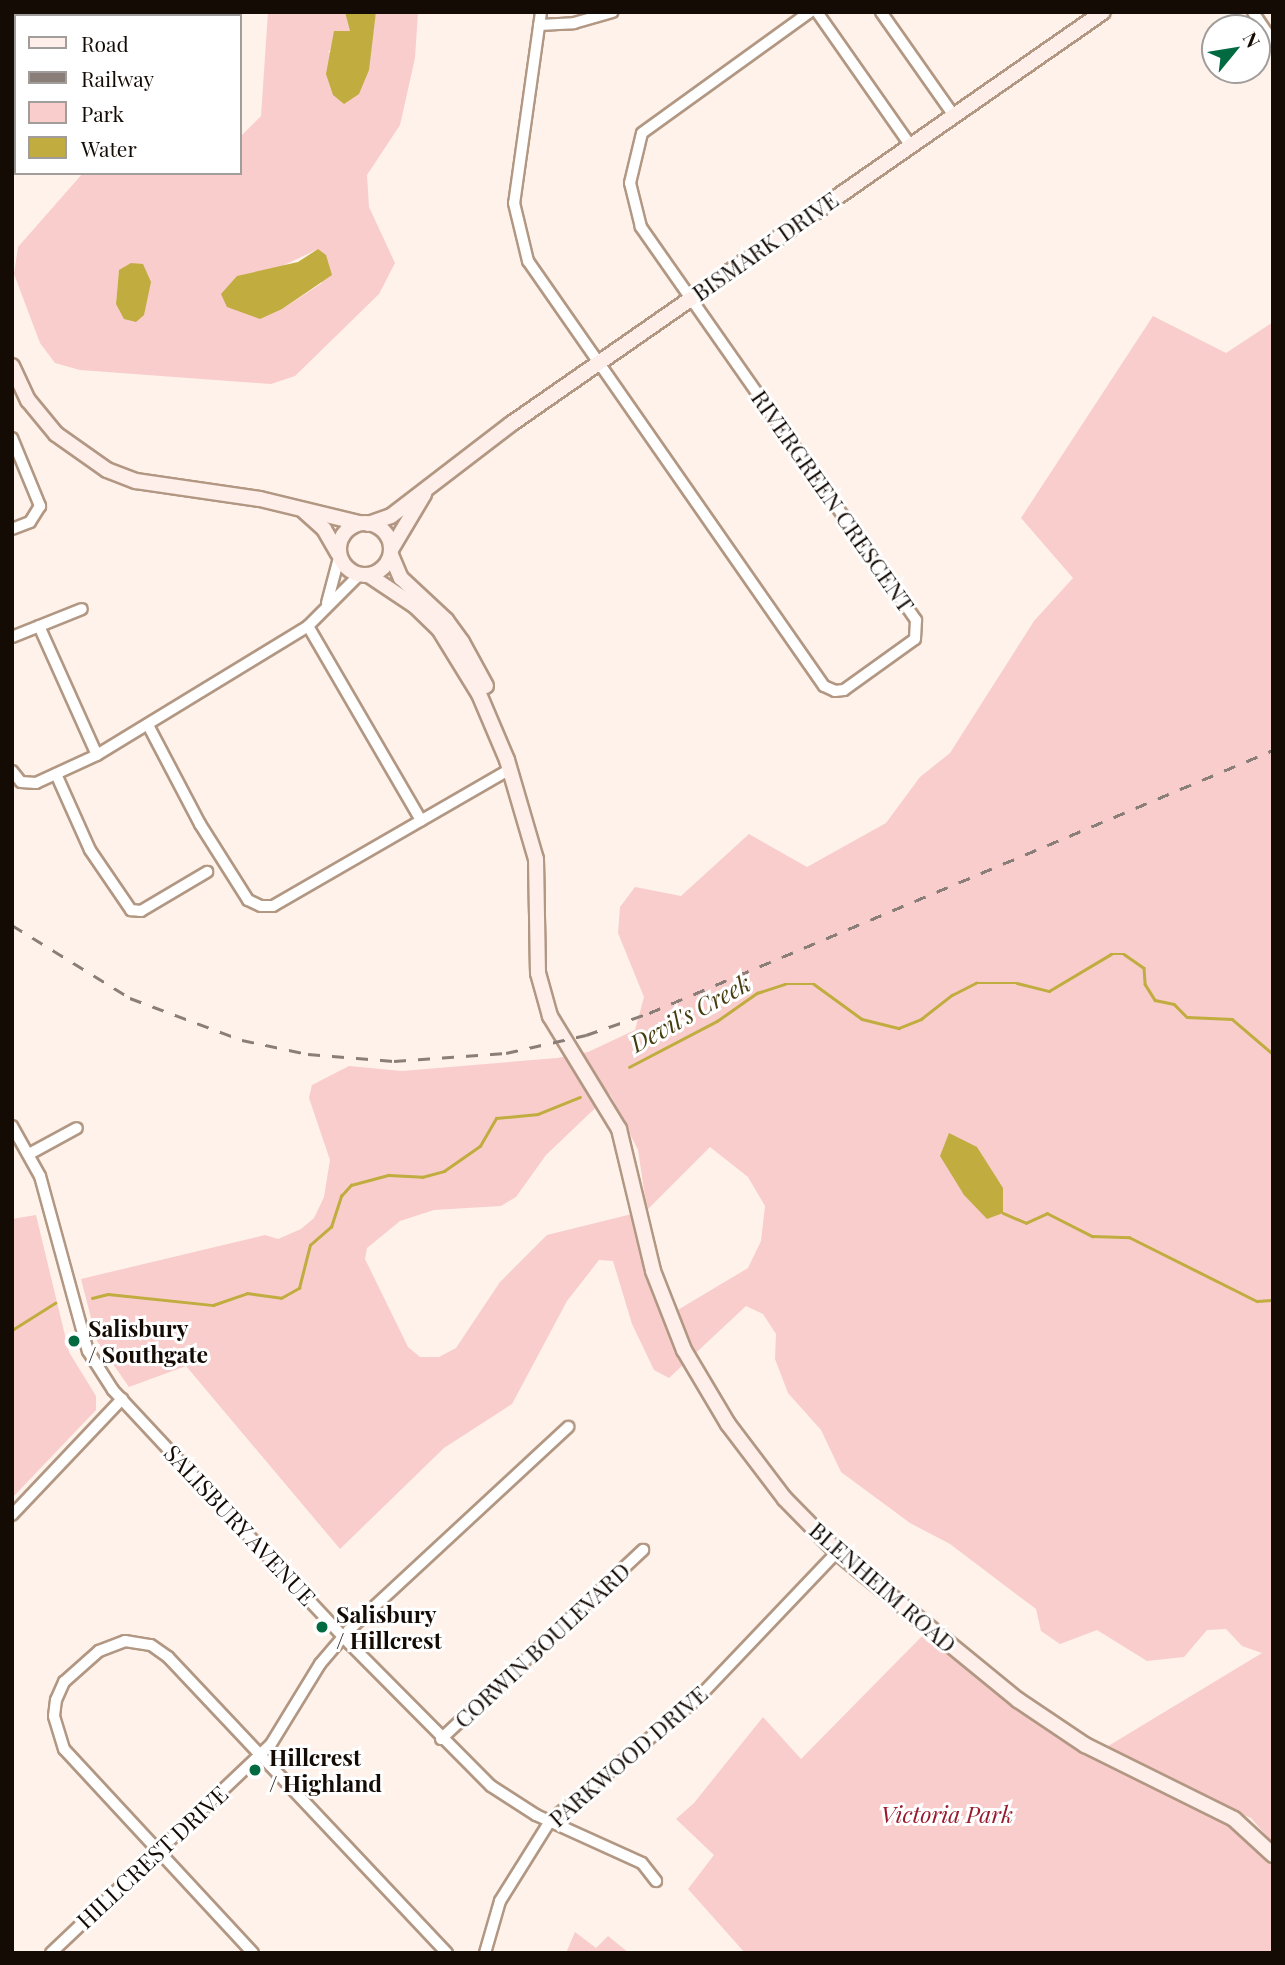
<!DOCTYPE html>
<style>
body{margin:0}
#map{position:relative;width:1285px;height:1965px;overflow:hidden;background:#fef2ea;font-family:"Playfair Display",serif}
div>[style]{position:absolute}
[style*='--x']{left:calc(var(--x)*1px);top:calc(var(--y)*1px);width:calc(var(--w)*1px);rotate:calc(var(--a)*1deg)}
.green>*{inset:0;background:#f9cdcc}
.water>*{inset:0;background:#c0ac3f}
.stream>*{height:2.5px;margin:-1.25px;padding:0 1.25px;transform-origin:1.25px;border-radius:1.25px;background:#c0ac3f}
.roads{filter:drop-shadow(2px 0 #b29783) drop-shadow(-2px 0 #b29783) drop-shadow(0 2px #b29783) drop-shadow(0 -2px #b29783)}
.street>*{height:10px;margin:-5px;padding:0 5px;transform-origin:5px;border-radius:5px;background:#fff}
.secondary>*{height:14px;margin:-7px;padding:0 7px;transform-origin:7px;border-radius:7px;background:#feefea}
.secondary>.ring{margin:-7px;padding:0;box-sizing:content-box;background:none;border:14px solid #feefea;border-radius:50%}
.rail>*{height:2.5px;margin-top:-1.25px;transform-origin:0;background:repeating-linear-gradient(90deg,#8a7f78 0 12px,transparent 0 24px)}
.dots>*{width:19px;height:19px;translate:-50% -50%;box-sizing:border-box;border:4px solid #fff;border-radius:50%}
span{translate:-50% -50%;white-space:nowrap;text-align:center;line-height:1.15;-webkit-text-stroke:6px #fff;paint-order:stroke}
.street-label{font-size:23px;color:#150b05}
.poi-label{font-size:23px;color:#150b05;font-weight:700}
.left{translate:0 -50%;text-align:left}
.park-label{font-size:23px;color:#971a2d;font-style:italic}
.water-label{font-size:24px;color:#453d0f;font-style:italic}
.frame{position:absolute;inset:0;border:14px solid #150b05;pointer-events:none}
.legend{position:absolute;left:14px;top:14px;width:228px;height:161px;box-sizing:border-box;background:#fff;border:2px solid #a19d9b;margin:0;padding:9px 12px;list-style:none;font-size:21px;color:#150b05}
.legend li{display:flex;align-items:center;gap:14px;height:35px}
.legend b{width:35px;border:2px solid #a19d9b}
.north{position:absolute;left:1201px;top:14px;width:70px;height:70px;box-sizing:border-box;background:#fff;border:2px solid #a19d9b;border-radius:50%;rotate:60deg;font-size:19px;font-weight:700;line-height:28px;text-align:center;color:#150b05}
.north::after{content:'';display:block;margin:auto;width:24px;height:32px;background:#016a40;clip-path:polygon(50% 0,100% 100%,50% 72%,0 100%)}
</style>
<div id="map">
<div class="green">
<i style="clip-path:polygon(evenodd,268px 12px,345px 12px,350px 31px,327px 53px,373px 32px,376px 12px,418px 12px,415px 58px,400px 125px,367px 175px,369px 207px,395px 263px,379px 294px,295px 376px,271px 384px,80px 370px,55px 363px,40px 343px,14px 274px,18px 247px,83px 173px,240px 173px,240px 137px,261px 116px,268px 12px,318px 249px,322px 283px,282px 309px,276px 269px,318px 249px,268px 12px,119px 270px,145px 303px,144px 314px,116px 304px,119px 270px)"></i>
<i style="clip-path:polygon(evenodd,1153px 316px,1226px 353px,1273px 322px,1273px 1844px,1251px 1818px,1107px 1760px,1247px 1835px,1273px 1865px,1273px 1953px,745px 1953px,688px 1889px,714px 1855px,676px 1819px,694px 1803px,763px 1717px,801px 1759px,933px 1625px,1095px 1754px,1262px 1653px,1242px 1646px,1226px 1629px,1207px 1630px,1184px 1657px,1147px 1661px,1097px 1630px,1060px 1644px,1041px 1631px,1036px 1609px,950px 1544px,910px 1523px,841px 1472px,821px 1430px,788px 1393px,775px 1359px,776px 1334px,763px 1314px,746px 1306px,669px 1378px,654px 1370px,632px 1324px,613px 1261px,599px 1260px,567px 1301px,512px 1404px,444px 1448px,340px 1549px,186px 1366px,129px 1387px,97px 1341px,81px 1279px,265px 1235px,278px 1239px,301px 1229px,314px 1218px,324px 1197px,330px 1160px,309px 1098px,312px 1085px,349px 1066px,402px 1071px,557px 1058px,588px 1052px,635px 1030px,644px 997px,618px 933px,620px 907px,635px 887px,681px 896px,749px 834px,807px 867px,886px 823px,920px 777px,950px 753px,1034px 621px,1073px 578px,1021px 518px,1153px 316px,610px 1094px,638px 1150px,647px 1210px,710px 1147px,748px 1177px,765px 1206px,761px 1241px,748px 1268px,666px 1317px,636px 1213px,547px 1235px,500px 1282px,456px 1348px,439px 1357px,420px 1357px,408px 1347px,365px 1259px,367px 1248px,400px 1221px,434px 1210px,501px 1206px,516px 1197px,546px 1155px,610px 1094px)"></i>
<i style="clip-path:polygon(36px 1215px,69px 1352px,96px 1396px,96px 1410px,12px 1498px,12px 1219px)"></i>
<i style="clip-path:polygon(575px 1932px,596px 1948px,608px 1936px,629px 1953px,566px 1953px)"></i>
</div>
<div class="water">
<i style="clip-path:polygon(345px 12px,376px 12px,369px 70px,359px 94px,344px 104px,333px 95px,326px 74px,334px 31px,350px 31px)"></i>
<i style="clip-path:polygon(318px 249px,326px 255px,332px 275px,282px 309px,260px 319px,227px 307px,221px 294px,237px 276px,298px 262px)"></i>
<i style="clip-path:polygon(131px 263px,143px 264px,151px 282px,144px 315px,136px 322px,124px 319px,116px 304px,119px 270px)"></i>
<i style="clip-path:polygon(949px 1133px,977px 1147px,1003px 1188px,1003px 1213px,987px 1219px,964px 1195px,940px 1156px)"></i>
</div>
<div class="stream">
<i style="--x:629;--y:1067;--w:99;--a:-27.6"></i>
<i style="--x:717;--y:1021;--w:49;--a:-35"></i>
<i style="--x:757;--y:993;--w:29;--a:-18"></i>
<i style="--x:785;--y:984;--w:29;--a:0"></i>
<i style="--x:814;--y:984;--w:59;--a:36.1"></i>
<i style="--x:862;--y:1019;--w:38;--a:14"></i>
<i style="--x:899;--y:1028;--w:24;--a:-22"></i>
<i style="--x:921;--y:1019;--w:39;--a:-38"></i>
<i style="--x:952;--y:995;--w:27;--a:-27"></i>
<i style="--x:976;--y:983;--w:41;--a:0"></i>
<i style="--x:1017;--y:983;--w:33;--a:14"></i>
<i style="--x:1049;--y:991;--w:72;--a:-30.8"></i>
<i style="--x:1111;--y:954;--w:13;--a:0"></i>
<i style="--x:1124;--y:954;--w:24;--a:35"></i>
<i style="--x:1144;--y:968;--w:16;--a:86"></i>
<i style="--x:1145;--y:984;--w:19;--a:58"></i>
<i style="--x:1155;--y:1000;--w:19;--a:12"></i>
<i style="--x:1174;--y:1004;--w:18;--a:45"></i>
<i style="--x:1187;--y:1017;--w:45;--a:2.5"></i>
<i style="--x:1232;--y:1019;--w:54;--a:40.5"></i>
<i style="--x:1003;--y:1213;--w:25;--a:23"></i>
<i style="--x:1026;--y:1223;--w:23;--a:-25"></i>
<i style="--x:1047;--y:1213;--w:51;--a:27.1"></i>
<i style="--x:1092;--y:1236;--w:37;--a:2"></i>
<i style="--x:1129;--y:1237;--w:143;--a:26.6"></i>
<i style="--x:1257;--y:1301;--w:16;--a:-4"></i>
<i style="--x:92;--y:1298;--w:16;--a:-14"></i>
<i style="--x:108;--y:1294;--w:106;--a:6"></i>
<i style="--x:213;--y:1305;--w:36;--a:-19"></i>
<i style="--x:247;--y:1293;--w:34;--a:8"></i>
<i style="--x:281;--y:1298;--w:21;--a:-29"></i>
<i style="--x:299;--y:1288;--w:44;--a:-75.7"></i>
<i style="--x:310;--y:1245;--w:28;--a:-41"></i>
<i style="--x:331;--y:1227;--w:33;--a:-72"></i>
<i style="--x:341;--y:1196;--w:15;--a:-48"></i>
<i style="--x:351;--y:1185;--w:39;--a:-15"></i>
<i style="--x:389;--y:1175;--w:33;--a:3"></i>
<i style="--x:422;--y:1177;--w:23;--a:-15"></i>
<i style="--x:444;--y:1171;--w:44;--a:-34.8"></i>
<i style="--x:480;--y:1146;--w:32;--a:-60"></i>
<i style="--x:496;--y:1118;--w:42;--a:-5.4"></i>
<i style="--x:538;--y:1114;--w:45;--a:-22"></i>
<i style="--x:12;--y:1330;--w:51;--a:-32.1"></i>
</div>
<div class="roads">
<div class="street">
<i style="--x:541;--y:12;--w:193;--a:98"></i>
<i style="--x:514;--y:203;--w:60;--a:76.4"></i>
<i style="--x:528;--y:261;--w:518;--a:55.14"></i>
<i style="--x:824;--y:686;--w:12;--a:24"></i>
<i style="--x:835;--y:691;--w:9;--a:-6"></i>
<i style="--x:844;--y:690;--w:87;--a:-35.7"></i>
<i style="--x:915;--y:639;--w:19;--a:-87"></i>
<i style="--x:916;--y:620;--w:480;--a:-125"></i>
<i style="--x:641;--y:227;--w:45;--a:-104"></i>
<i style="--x:630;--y:183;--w:51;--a:-76.5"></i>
<i style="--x:642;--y:133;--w:207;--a:-35.8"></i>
<i style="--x:817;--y:12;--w:162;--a:55"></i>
<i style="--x:881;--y:12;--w:127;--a:54.9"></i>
<i style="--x:1253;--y:12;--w:36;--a:56"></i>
<i style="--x:539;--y:25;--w:35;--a:-3"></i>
<i style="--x:574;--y:23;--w:40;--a:-16"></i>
<i style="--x:12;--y:438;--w:74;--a:67.6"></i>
<i style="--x:40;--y:506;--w:19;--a:122"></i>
<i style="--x:30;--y:522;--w:19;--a:159"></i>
<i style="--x:359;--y:575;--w:72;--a:135"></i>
<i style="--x:308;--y:626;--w:225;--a:59.8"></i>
<i style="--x:327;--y:603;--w:47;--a:-75.1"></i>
<i style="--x:39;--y:626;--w:141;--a:65.8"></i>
<i style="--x:12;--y:637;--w:75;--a:-21.8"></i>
<i style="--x:148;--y:725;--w:112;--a:62.3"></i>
<i style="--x:200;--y:824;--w:90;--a:57.7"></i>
<i style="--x:248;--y:900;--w:14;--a:25"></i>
<i style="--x:261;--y:906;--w:12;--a:0"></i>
<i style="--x:273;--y:906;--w:274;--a:-30"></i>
<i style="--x:12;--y:771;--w:14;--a:51"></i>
<i style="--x:21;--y:782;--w:15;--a:4"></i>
<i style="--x:36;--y:783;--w:67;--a:-24.7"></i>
<i style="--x:97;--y:755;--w:247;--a:-31.4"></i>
<i style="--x:56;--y:774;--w:83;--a:65.9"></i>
<i style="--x:90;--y:850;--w:73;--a:55.7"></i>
<i style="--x:131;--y:910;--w:10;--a:6"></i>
<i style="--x:141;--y:911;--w:77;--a:-30.6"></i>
<i style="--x:12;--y:1126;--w:57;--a:60.8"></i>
<i style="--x:40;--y:1176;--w:181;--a:74.7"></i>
<i style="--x:88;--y:1351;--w:46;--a:57.3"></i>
<i style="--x:113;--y:1390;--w:347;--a:47"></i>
<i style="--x:350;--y:1644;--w:200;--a:45.2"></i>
<i style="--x:491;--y:1786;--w:54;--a:32.8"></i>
<i style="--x:536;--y:1815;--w:116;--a:24.4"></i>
<i style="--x:642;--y:1863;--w:23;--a:52"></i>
<i style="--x:31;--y:1153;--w:52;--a:-28.5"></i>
<i style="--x:12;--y:1515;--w:160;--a:-46.5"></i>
<i style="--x:441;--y:1739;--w:277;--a:-43.1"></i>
<i style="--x:51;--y:1953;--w:303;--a:-43.5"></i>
<i style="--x:271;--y:1744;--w:94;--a:-58.5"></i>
<i style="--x:320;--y:1664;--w:45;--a:-49.5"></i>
<i style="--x:349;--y:1630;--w:299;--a:-42.8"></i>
<i style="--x:253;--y:1953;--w:278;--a:-132.8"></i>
<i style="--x:64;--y:1749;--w:34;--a:-107"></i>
<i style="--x:54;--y:1716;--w:16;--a:-83"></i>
<i style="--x:56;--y:1700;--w:20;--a:-66"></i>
<i style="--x:64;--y:1682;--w:47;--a:-41.5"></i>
<i style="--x:99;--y:1651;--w:28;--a:-21"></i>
<i style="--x:125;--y:1641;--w:26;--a:9"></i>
<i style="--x:151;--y:1645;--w:21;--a:35"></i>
<i style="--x:168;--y:1657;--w:407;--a:46.7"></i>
<i style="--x:485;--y:1953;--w:54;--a:-73.9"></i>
<i style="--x:500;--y:1901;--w:94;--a:-58"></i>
<i style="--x:550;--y:1821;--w:192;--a:-39.7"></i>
<i style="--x:698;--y:1698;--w:202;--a:-46.4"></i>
</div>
<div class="secondary">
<i style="--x:29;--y:16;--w:4;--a:-76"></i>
<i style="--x:12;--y:86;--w:15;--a:-74"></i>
<i style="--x:12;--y:366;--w:38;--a:65"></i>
<i style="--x:28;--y:400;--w:44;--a:50.5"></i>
<i style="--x:56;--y:434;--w:62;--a:35.2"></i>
<i style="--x:107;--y:470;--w:31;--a:21"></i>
<i style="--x:136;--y:481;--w:125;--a:8.3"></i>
<i style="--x:260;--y:499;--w:102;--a:13.6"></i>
<i style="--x:304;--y:511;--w:27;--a:42"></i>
<i style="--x:324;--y:529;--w:28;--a:60"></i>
<i class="ring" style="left:339px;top:523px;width:38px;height:38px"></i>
<i style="--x:368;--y:524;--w:24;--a:-19"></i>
<i style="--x:391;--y:516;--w:151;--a:-37.5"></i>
<i style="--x:511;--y:424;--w:721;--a:-34.84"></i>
<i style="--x:392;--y:548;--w:63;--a:-59.3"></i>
<i style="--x:391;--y:555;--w:25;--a:67"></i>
<i style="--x:401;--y:578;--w:62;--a:43"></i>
<i style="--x:446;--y:620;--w:27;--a:54"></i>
<i style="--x:462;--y:642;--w:50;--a:61.4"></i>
<i style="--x:370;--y:576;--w:54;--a:33.7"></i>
<i style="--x:415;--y:606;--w:33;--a:44"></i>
<i style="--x:439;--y:629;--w:76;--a:58.4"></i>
<i style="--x:479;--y:694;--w:72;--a:67"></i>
<i style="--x:507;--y:760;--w:103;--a:73.7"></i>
<i style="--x:536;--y:859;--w:114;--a:89"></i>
<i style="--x:538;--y:973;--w:45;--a:74.4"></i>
<i style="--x:550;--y:1016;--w:132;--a:58.6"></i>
<i style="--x:619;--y:1129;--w:146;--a:76.5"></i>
<i style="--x:653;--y:1271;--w:85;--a:68.6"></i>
<i style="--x:684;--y:1350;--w:86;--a:59.3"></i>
<i style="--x:728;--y:1424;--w:94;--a:52.8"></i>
<i style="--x:785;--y:1499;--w:74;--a:45.5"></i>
<i style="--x:837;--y:1552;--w:234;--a:39.3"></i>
<i style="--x:1018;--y:1700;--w:81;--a:33.9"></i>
<i style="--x:1085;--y:1745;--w:166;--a:26.4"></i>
<i style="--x:1234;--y:1819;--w:53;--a:42.7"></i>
</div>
</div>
<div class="rail">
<i style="--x:12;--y:925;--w:139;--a:31.7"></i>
<i style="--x:130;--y:998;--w:120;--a:20.6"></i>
<i style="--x:242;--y:1040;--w:67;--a:12"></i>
<i style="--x:308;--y:1054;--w:86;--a:4.7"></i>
<i style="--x:394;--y:1061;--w:112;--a:-4.1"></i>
<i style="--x:506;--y:1053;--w:82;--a:-12.7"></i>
<i style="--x:586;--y:1035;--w:67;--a:-19.2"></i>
<i style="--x:649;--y:1013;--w:677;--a:-22.85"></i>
</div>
<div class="dots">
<i style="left:74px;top:1341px;background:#016a40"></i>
<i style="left:322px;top:1627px;background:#016a40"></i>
<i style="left:255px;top:1770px;background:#016a40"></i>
</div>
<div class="street-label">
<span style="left:765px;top:246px;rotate:-35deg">BISMARK DRIVE</span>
<span style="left:833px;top:501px;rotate:55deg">RIVERGREEN CRESCENT</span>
<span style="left:240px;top:1525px;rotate:47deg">SALISBURY AVENUE</span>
<span style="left:883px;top:1587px;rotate:41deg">BLENHEIM ROAD</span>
<span style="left:542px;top:1645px;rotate:-43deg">CORWIN BOULEVARD</span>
<span style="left:628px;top:1756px;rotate:-41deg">PARKWOOD DRIVE</span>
<span style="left:152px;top:1857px;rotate:-43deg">HILLCREST DRIVE</span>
</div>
<div class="poi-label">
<span class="left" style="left:88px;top:1341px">Salisbury<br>/ Southgate</span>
<span class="left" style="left:336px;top:1627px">Salisbury<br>/ Hillcrest</span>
<span class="left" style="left:269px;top:1770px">Hillcrest<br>/ Highland</span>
</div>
<div class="park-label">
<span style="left:947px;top:1814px">Victoria Park</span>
</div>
<div class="water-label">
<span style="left:690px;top:1013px;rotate:-29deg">Devil's Creek</span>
</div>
<div class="frame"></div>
<ul class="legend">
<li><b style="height:9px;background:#feefea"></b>Road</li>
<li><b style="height:9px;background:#8a7f78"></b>Railway</li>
<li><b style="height:19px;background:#f9cdcc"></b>Park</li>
<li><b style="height:19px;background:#c0ac3f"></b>Water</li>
</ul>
<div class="north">N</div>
</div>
